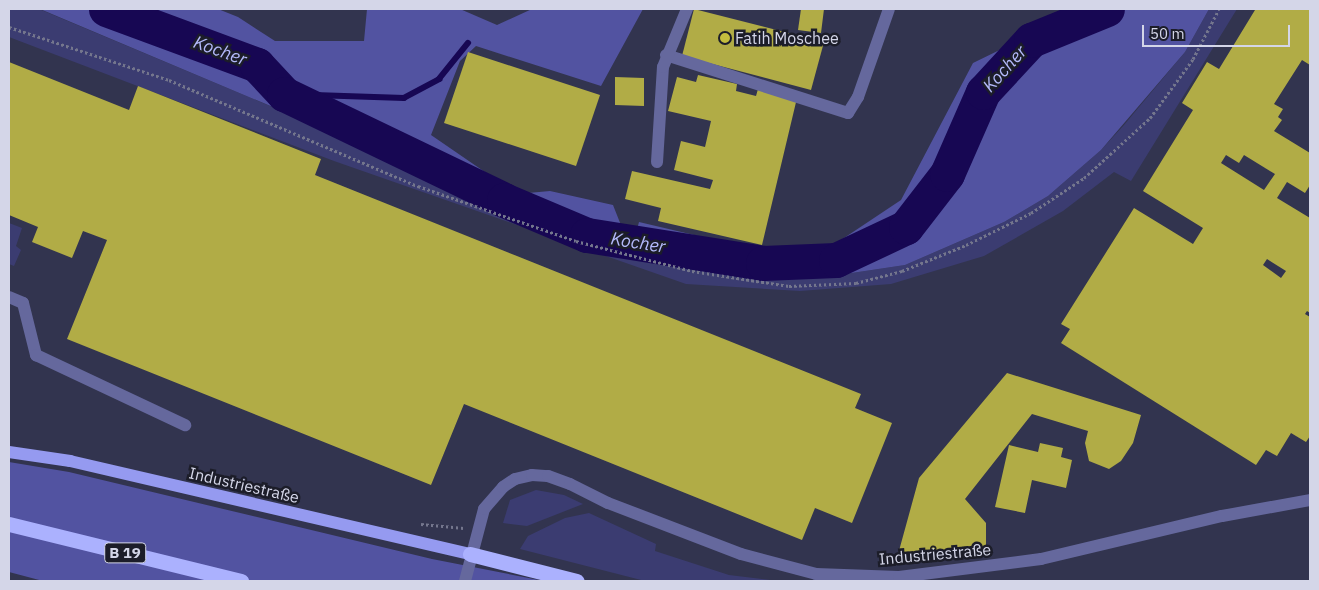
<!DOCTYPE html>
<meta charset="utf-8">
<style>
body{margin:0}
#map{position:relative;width:1319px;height:590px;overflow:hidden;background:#32344f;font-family:"IBM Plex Sans",sans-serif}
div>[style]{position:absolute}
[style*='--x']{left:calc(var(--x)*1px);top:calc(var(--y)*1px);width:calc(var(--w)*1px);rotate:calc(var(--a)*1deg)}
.green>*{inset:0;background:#3b3c71}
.forest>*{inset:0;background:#5253a1}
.stream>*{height:5.5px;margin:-2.75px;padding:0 2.75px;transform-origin:2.75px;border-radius:2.75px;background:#170753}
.river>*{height:35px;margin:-17.5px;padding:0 17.5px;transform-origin:17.5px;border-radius:17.5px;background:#170753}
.building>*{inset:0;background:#b1ac46}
.path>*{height:3px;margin-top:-1.5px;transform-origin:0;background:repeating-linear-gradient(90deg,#74768d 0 2.5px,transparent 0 5px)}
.minor>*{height:12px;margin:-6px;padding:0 6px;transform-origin:6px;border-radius:6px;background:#65689d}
.major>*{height:12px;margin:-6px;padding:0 6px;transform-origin:6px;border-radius:6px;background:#959af0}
.highway>*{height:15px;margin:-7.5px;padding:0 7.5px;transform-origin:7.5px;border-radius:7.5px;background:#abb1fe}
.dots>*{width:14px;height:14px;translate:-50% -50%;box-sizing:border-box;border:2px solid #1c1d29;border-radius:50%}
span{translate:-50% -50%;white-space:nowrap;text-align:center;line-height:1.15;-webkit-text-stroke:5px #1c1d29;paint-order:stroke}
.shield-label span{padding:1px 4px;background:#1c1d29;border:1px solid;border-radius:4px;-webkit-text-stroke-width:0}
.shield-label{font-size:15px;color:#d4d6e8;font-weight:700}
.poi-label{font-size:16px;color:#d4d6e8}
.left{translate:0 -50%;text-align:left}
.street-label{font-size:16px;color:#d4d6e8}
.water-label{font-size:18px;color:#b3b9fa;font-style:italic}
.frame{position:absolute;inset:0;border:10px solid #d4d6e8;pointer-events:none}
.scale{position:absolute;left:1142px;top:25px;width:148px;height:22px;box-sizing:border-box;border:2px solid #d4d6e8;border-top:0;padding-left:6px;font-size:15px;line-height:18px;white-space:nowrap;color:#d4d6e8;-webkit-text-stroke:4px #1c1d29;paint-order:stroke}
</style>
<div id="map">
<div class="green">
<i style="clip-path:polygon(9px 9px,39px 9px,344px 137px,414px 172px,587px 240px,825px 277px,905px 265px,1004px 222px,1048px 196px,1101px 150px,1124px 125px,1185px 52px,1209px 9px,1237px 9px,1131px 181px,1114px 172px,1063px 211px,984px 256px,891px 284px,800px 291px,686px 284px,334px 161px,9px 37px)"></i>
<i style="clip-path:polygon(9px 223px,22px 228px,16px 246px,21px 250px,14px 266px,9px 264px)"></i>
<i style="clip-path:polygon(536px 490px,564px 495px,583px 504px,527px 526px,503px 523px,510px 500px)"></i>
<i style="clip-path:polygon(589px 513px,656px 544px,655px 551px,729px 575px,778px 581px,645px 581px,520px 549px,528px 536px,565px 518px)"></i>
</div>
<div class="forest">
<i style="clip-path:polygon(40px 9px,218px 9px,238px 17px,275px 41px,364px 41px,367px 9px,460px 9px,497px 25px,532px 9px,643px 9px,601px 86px,476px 46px,460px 61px,431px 135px,517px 194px,550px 191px,613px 205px,630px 248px,587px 240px,414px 172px,344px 137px)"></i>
<i style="clip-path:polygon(1084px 9px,1209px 9px,1185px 52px,1101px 150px,1048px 196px,1004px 222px,905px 265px,825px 277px,632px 248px,639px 222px,808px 262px,901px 200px,973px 63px)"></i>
<i style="clip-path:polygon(9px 462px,69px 472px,432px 559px,544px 581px,43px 581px,9px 572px)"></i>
</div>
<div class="stream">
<i style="--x:284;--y:94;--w:120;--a:1.9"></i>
<i style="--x:404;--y:98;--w:40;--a:-28"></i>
<i style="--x:439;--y:79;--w:46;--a:-51.1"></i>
</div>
<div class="river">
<i style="--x:106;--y:9;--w:161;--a:20.3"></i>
<i style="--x:257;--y:65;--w:40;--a:47"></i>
<i style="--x:284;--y:94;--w:244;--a:25.7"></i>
<i style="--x:504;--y:200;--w:90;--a:22.9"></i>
<i style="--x:587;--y:235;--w:178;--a:9"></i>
<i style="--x:763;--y:263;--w:73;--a:-2.4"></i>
<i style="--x:836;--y:260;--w:77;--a:-25.2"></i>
<i style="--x:906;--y:227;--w:67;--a:-52.3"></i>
<i style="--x:947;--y:174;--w:90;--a:-66.3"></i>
<i style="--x:983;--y:92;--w:71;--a:-47.3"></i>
<i style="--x:1031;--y:40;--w:82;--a:-22.2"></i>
</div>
<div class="building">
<i style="clip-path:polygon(694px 9px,824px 42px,811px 90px,682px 56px)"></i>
<i style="clip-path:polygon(801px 9px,824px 9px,821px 33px,798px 30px)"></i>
<i style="clip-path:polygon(evenodd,1263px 9px,1310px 9px,1310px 65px,1302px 60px,1274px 104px,1283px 109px,1278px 117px,1282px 120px,1274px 131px,1310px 153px,1310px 185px,1305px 193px,1287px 182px,1277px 198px,1310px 218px,1310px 313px,1307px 311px,1305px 314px,1310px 317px,1310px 436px,1306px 442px,1291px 433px,1277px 456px,1266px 450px,1256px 465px,1061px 343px,1070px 329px,1061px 324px,1134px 208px,1193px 244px,1203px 228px,1143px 191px,1193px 110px,1182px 103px,1207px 62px,1219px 69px,1255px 10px,1263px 9px,1226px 155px,1239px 163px,1244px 155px,1275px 174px,1264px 190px,1221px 163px,1226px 155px,1263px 9px,1267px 259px,1286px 271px,1281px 278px,1263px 265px,1267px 259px)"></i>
<i style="clip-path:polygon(468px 52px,600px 95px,576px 166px,444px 123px)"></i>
<i style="clip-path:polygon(9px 62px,129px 110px,138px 86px,321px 159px,315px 175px,861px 394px,855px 408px,892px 423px,852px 523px,815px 508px,802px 540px,464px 404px,431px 485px,67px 339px,107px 240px,83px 231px,72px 258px,32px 242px,38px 227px,9px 215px)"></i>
<i style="clip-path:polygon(698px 75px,737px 84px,736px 91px,756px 96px,758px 89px,797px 98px,762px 245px,658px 221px,661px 208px,625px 199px,632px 171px,710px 189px,713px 180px,674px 170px,681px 141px,705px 147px,711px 121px,668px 111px,677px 77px,696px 82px)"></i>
<i style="clip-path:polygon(615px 77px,644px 78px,644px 106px,615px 105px)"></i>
<i style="clip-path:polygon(1007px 373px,1141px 415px,1133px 443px,1121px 461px,1109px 469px,1089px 461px,1085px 443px,1088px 431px,1032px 414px,965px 499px,986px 523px,986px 550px,897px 558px,919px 478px)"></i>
<i style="clip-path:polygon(1040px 443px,1063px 448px,1061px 457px,1072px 460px,1066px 488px,1032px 480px,1025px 513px,995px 507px,1009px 445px,1038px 452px)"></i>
</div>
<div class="path">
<i style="--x:9;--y:27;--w:169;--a:18.3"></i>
<i style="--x:169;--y:80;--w:271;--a:23.1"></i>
<i style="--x:418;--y:186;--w:167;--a:19.2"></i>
<i style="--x:576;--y:241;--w:120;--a:14.5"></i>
<i style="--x:692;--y:271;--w:98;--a:8.8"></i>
<i style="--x:789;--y:286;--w:67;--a:-2.6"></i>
<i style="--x:856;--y:283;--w:48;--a:-14.6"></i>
<i style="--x:902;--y:271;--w:69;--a:-22.1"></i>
<i style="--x:966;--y:245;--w:72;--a:-26.2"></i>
<i style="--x:1031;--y:213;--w:64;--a:-33.4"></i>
<i style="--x:1084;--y:178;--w:89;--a:-42.3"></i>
<i style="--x:1150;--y:118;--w:73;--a:-53.9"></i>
<i style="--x:1193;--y:59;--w:56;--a:-62.5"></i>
<i style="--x:421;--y:524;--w:43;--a:5.3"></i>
</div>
<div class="minor">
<i style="--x:666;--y:55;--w:191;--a:17.7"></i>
<i style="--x:848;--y:113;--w:19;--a:-58"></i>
<i style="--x:858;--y:97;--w:93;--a:-70.6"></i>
<i style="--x:657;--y:162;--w:95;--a:-86.4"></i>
<i style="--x:663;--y:67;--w:63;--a:-67.5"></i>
<i style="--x:9;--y:297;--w:15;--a:23"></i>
<i style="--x:23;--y:303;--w:54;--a:76"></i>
<i style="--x:36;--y:355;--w:165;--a:25.2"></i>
<i style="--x:465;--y:581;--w:74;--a:-75.2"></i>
<i style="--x:484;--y:509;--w:29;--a:-49"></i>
<i style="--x:503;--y:487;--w:14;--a:-34"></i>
<i style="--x:515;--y:479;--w:17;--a:-13"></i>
<i style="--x:532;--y:475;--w:16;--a:4"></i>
<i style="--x:548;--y:476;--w:23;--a:20"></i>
<i style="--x:570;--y:484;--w:42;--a:26.6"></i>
<i style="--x:608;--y:503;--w:142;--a:21"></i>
<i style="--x:741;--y:554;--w:78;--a:14.9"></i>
<i style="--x:816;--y:574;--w:83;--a:2.1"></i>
<i style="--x:899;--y:577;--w:143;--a:-7.2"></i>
<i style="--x:1041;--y:559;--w:186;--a:-13.4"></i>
<i style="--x:1222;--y:516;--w:89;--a:-10.3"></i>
</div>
<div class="major">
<i style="--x:9;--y:452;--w:62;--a:8.4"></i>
<i style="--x:70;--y:461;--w:411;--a:13.1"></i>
</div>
<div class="highway">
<i style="--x:9;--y:524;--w:239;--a:13.8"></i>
<i style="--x:470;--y:554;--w:110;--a:14.2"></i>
</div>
<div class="dots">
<i style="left:725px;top:38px;background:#c3bd3e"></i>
</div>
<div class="shield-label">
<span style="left:125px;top:553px">B 19</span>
</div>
<div class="poi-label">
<span class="left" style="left:735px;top:38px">Fatih Moschee</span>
</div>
<div class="street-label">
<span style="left:244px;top:485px;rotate:13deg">Industriestraße</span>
<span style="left:935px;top:554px;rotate:-5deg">Industriestraße</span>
</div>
<div class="water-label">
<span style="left:220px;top:51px;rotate:20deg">Kocher</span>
<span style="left:1005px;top:69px;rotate:-48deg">Kocher</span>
<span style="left:638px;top:243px;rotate:9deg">Kocher</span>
</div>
<div class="frame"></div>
<div class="scale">50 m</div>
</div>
